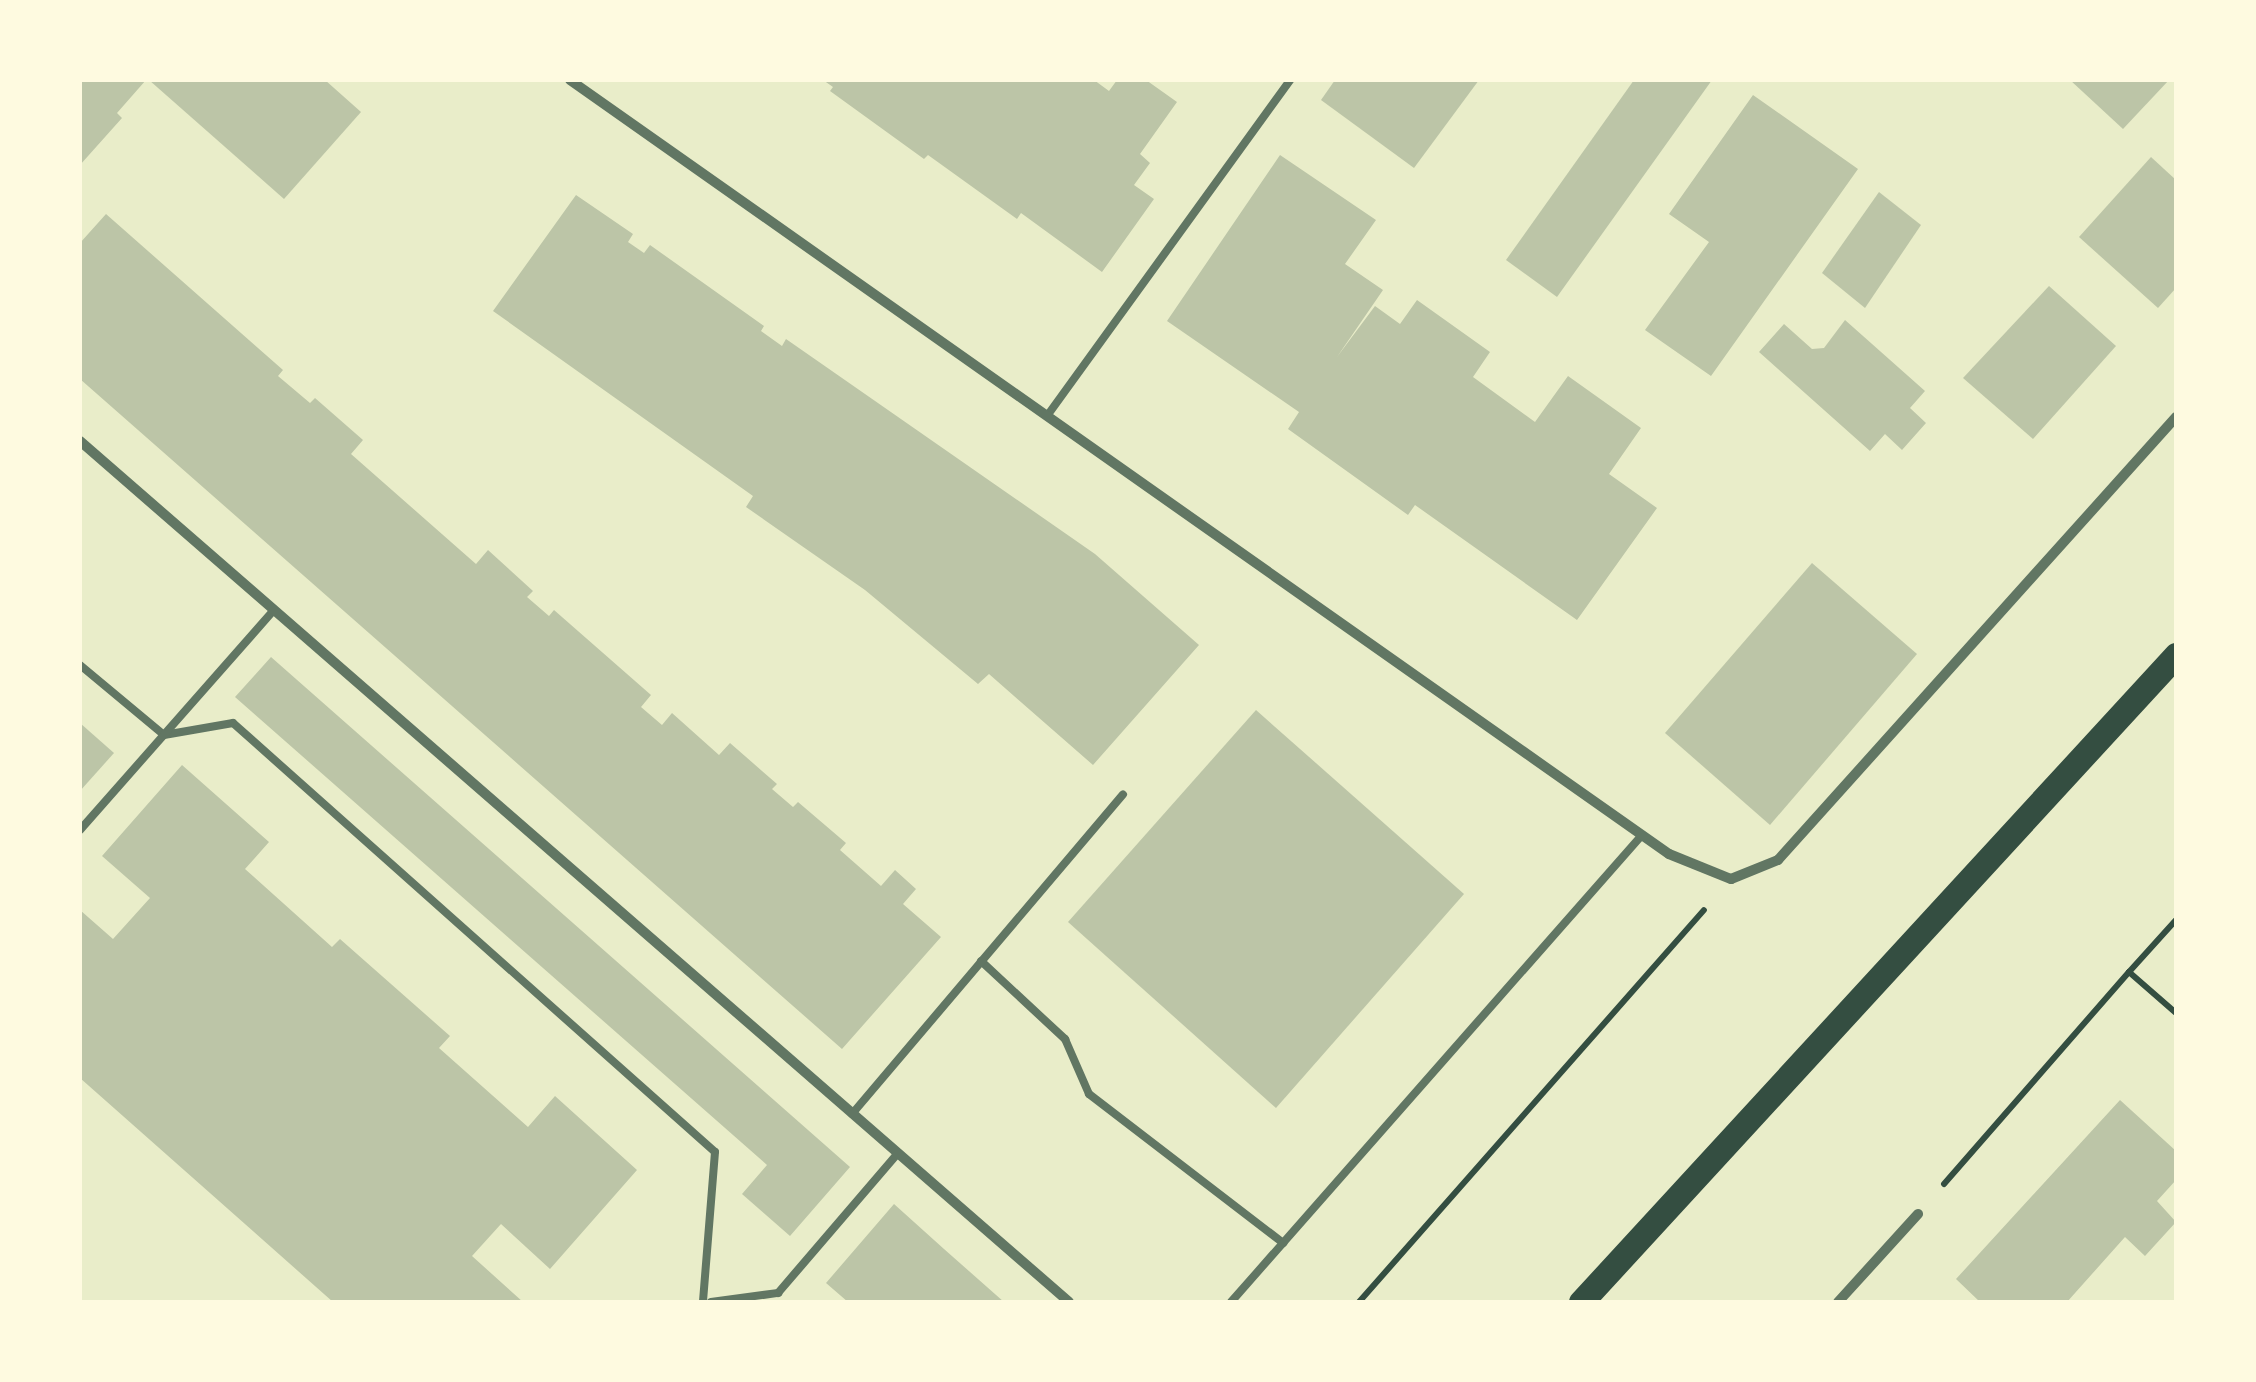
<!DOCTYPE html>
<style>
body{margin:0}
#map{position:relative;width:2256px;height:1382px;overflow:hidden;background:#e9edc9;font-family:"Times New Roman",serif}
div>[style]{position:absolute}
[style*='--x']{left:calc(var(--x)*1px);top:calc(var(--y)*1px);width:calc(var(--w)*1px);rotate:calc(var(--a)*1deg)}
.building>*{inset:0;background:#bcc5a7}
.path>*{height:6px;margin:-3px;padding:0 3px;transform-origin:3px;border-radius:3px;background:#344e41}
.service>*{height:8px;margin:-4px;padding:0 4px;transform-origin:4px;border-radius:4px;background:#617663}
.minor>*{height:10px;margin:-5px;padding:0 5px;transform-origin:5px;border-radius:5px;background:#617663}
.primary>*{height:25px;margin:-12.5px;padding:0 12.5px;transform-origin:12.5px;border-radius:12.5px;background:#344e41}
span{translate:-50% -50%;white-space:nowrap;text-align:center;line-height:1.15;-webkit-text-stroke:10px #fefae0;paint-order:stroke}
.frame{position:absolute;inset:0;border:82px solid #fefae0;pointer-events:none}
</style>
<div id="map">
<div class="building">
<i style="clip-path:polygon(80px 80px,146px 80px,117px 113px,122px 118px,80px 165px)"></i>
<i style="clip-path:polygon(149px 80px,325px 80px,361px 112px,284px 199px)"></i>
<i style="clip-path:polygon(823px 80px,1094px 80px,1109px 91px,1117px 80px,1146px 80px,1177px 102px,1140px 154px,1150px 163px,1134px 185px,1154px 199px,1102px 272px,1021px 213px,1017px 219px,928px 155px,924px 159px,830px 91px,833px 87px)"></i>
<i style="clip-path:polygon(1335px 80px,1479px 80px,1414px 168px,1321px 100px)"></i>
<i style="clip-path:polygon(1634px 80px,1712px 80px,1557px 297px,1506px 260px)"></i>
<i style="clip-path:polygon(2070px 80px,2169px 80px,2123px 129px)"></i>
<i style="clip-path:polygon(1753px 95px,1858px 169px,1711px 376px,1645px 330px,1709px 242px,1669px 214px)"></i>
<i style="clip-path:polygon(1280px 155px,1376px 220px,1345px 264px,1383px 290px,1337px 357px,1375px 306px,1400px 324px,1417px 300px,1490px 352px,1473px 377px,1535px 422px,1568px 376px,1641px 428px,1609px 474px,1657px 508px,1577px 620px,1415px 505px,1408px 515px,1288px 429px,1299px 412px,1167px 321px)"></i>
<i style="clip-path:polygon(2151px 157px,2176px 180px,2176px 288px,2158px 308px,2079px 237px)"></i>
<i style="clip-path:polygon(1879px 192px,1921px 225px,1865px 308px,1822px 273px)"></i>
<i style="clip-path:polygon(576px 195px,633px 234px,628px 242px,644px 253px,650px 245px,764px 326px,761px 331px,782px 346px,786px 339px,1095px 554px,1199px 645px,1093px 765px,989px 674px,978px 684px,865px 590px,746px 507px,753px 496px,493px 311px)"></i>
<i style="clip-path:polygon(106px 214px,283px 370px,278px 376px,310px 403px,315px 398px,363px 440px,351px 454px,476px 564px,488px 550px,533px 591px,527px 597px,549px 616px,554px 610px,651px 695px,641px 707px,662px 725px,672px 713px,719px 755px,730px 743px,777px 784px,772px 789px,793px 807px,798px 802px,846px 843px,840px 850px,881px 886px,895px 870px,916px 889px,903px 904px,941px 937px,842px 1049px,80px 379px,80px 243px)"></i>
<i style="clip-path:polygon(2049px 286px,2116px 346px,2033px 439px,1963px 378px)"></i>
<i style="clip-path:polygon(1845px 320px,1925px 391px,1910px 408px,1926px 423px,1902px 450px,1885px 434px,1870px 451px,1759px 352px,1784px 324px,1812px 349px,1824px 348px)"></i>
<i style="clip-path:polygon(1812px 563px,1917px 654px,1770px 825px,1665px 733px)"></i>
<i style="clip-path:polygon(271px 657px,850px 1167px,790px 1236px,742px 1194px,767px 1165px,235px 697px)"></i>
<i style="clip-path:polygon(1256px 710px,1464px 894px,1276px 1108px,1068px 922px)"></i>
<i style="clip-path:polygon(80px 723px,114px 753px,80px 791px)"></i>
<i style="clip-path:polygon(182px 765px,269px 842px,245px 869px,332px 947px,340px 939px,450px 1036px,439px 1048px,528px 1127px,555px 1096px,637px 1170px,550px 1269px,501px 1224px,472px 1256px,523px 1302px,333px 1302px,80px 1078px,80px 910px,113px 939px,150px 898px,102px 856px)"></i>
<i style="clip-path:polygon(2120px 1100px,2176px 1151px,2176px 1180px,2157px 1201px,2176px 1222px,2145px 1256px,2125px 1237px,2067px 1302px,1980px 1302px,1956px 1279px)"></i>
<i style="clip-path:polygon(894px 1204px,944px 1249px,1004px 1302px,848px 1302px,826px 1283px)"></i>
</div>
<div class="path">
<i style="--x:2129;--y:972;--w:70;--a:-47.9"></i>
<i style="--x:1944;--y:1184;--w:281;--a:-48.9"></i>
<i style="--x:2129;--y:972;--w:62;--a:41.1"></i>
<i style="--x:1359;--y:1302;--w:522;--a:-48.65"></i>
</div>
<div class="service">
<i style="--x:1047;--y:416;--w:415;--a:-54.1"></i>
<i style="--x:80;--y:665;--w:109;--a:39.8"></i>
<i style="--x:164;--y:735;--w:70;--a:-9.9"></i>
<i style="--x:233;--y:723;--w:645;--a:41.67"></i>
<i style="--x:715;--y:1152;--w:150;--a:94.6"></i>
<i style="--x:80;--y:830;--w:293;--a:-48.6"></i>
<i style="--x:981;--y:961;--w:115;--a:42.9"></i>
<i style="--x:1065;--y:1039;--w:60;--a:66.4"></i>
<i style="--x:1089;--y:1094;--w:245;--a:37.5"></i>
<i style="--x:852;--y:1114;--w:419;--a:-49.7"></i>
<i style="--x:711;--y:1302;--w:68;--a:-7.7"></i>
<i style="--x:778;--y:1293;--w:184;--a:-49.4"></i>
<i style="--x:1231;--y:1302;--w:622;--a:-48.65"></i>
</div>
<div class="minor">
<i style="--x:570;--y:80;--w:1344;--a:35.16"></i>
<i style="--x:1669;--y:854;--w:67;--a:22"></i>
<i style="--x:1731;--y:879;--w:51;--a:-22"></i>
<i style="--x:1778;--y:860;--w:596;--a:-48.06"></i>
<i style="--x:80;--y:441;--w:1311;--a:41.04"></i>
<i style="--x:1838;--y:1302;--w:119;--a:-47.7"></i>
</div>
<div class="primary">
<i style="--x:1581;--y:1302;--w:879;--a:-47.4"></i>
</div>
<div class="frame"></div>
</div>
